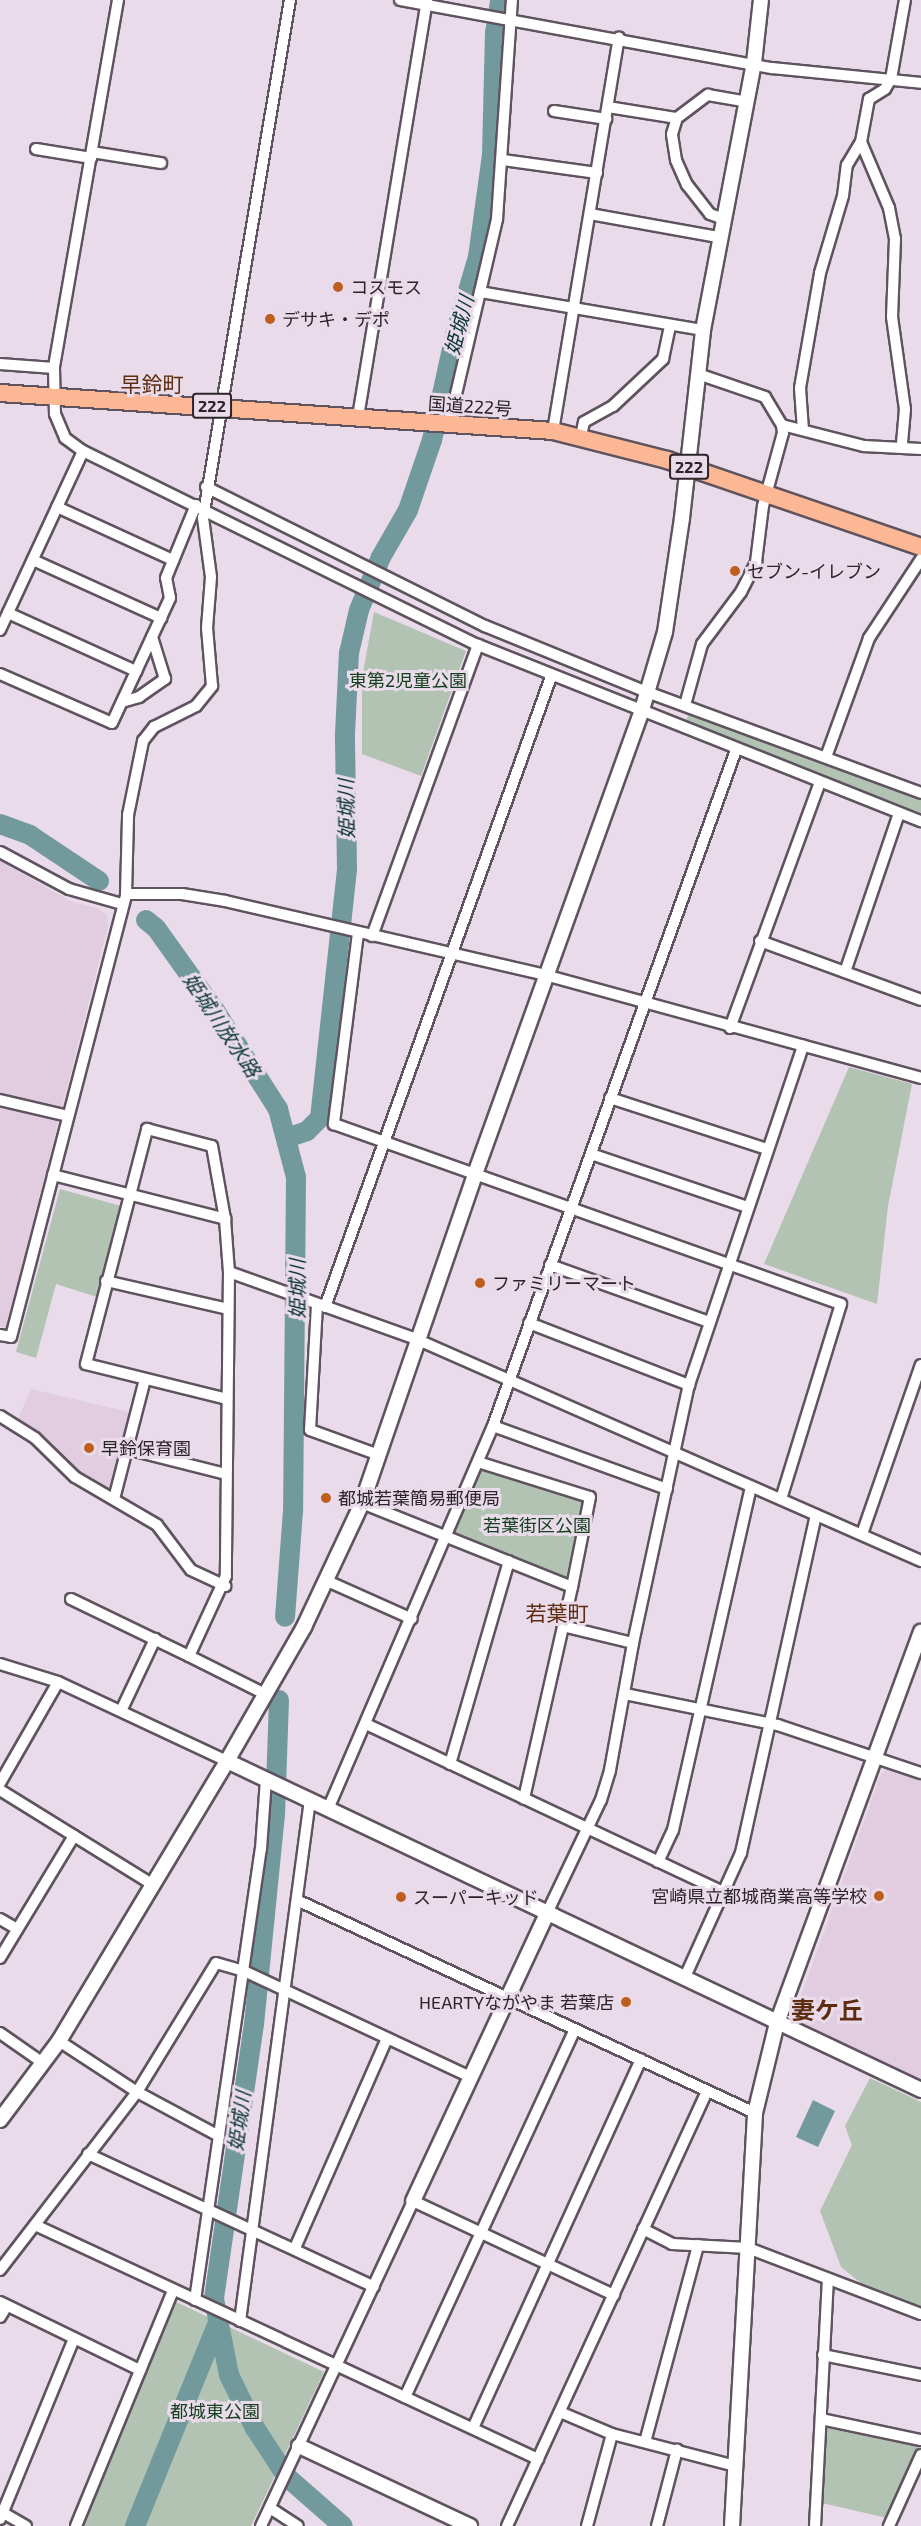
<!DOCTYPE html>
<meta charset="utf-8">
<style>
body{margin:0}
#map{position:relative;width:921px;height:2526px;overflow:hidden;background:#e9dbe9;font-family:"Exo 2","Noto Sans JP",sans-serif}
div>[style]{position:absolute}
[style*='--x']{left:calc(var(--x)*1px);top:calc(var(--y)*1px);width:calc(var(--w)*1px);rotate:calc(var(--a)*1deg)}
.built>*{inset:0;background:#e1cce0}
.green>*{inset:0;background:#b2c3b4}
.water>*{inset:0;background:#729a9d}
.river>*{height:20px;margin:-10px;padding:0 10px;transform-origin:10px;border-radius:10px;background:#729a9d}
.roads{filter:drop-shadow(2px 0 #5f535f) drop-shadow(-2px 0 #5f535f) drop-shadow(0 2px #5f535f) drop-shadow(0 -2px #5f535f)}
.minor>*{height:10px;margin:-5px;padding:0 5px;transform-origin:5px;border-radius:5px;background:#fff}
.tertiary>*{height:14px;margin:-7px;padding:0 7px;transform-origin:7px;border-radius:7px;background:#fff}
.trunk>*{height:16px;margin:-8px;padding:0 8px;transform-origin:8px;border-radius:8px;background:#fcb794}
.dots>*{width:16px;height:16px;translate:-50% -50%;box-sizing:border-box;border:3px solid #e9dbe9;border-radius:50%}
span{translate:-50% -50%;white-space:nowrap;text-align:center;line-height:1.15;-webkit-text-stroke:6px #e9dbe9;paint-order:stroke}
.shield-label span{padding:2px 4px;background:#e9dbe9;border:2px solid;border-radius:4px;-webkit-text-stroke-width:0}
.shield-label{font-size:16px;color:#2b252a;font-weight:700}
.poi-label{font-size:18px;color:#2b252a}
.left{translate:0 -50%;text-align:left}
.right{translate:-100% -50%;text-align:right}
.street-label{font-size:18px;color:#2b252a}
.park-label{font-size:18px;color:#16401f}
.water-label{font-size:20px;color:#0d3639;font-style:italic}
.quarter-label{font-size:21px;color:#5c2d10}
.district-label{font-size:24px;color:#5c2d10;font-weight:700}
</style>
<div id="map">
<div class="built">
<i style="clip-path:polygon(0 861px,70px 901px,97px 908px,107px 915px,108px 926px,6px 1328px,0 1326px)"></i>
<i style="clip-path:polygon(31px 1389px,133px 1413px,113px 1491px,78px 1474px,42px 1436px,17px 1421px)"></i>
<i style="clip-path:polygon(888px 1767px,921px 1778px,921px 2079px,798px 2021px,794px 2015px,881px 1774px)"></i>
</div>
<div class="green">
<i style="clip-path:polygon(374px 612px,466px 651px,421px 776px,362px 754px,362px 678px)"></i>
<i style="clip-path:polygon(689px 713px,921px 799px,921px 813px,685px 723px)"></i>
<i style="clip-path:polygon(849px 1067px,912px 1084px,888px 1206px,877px 1304px,764px 1264px)"></i>
<i style="clip-path:polygon(60px 1189px,121px 1206px,97px 1297px,56px 1284px,36px 1358px,16px 1352px)"></i>
<i style="clip-path:polygon(481px 1467px,583px 1499px,566px 1578px,454px 1534px)"></i>
<i style="clip-path:polygon(870px 2078px,921px 2102px,921px 2308px,867px 2288px,841px 2267px,820px 2211px,852px 2145px,845px 2126px)"></i>
<i style="clip-path:polygon(172px 2300px,324px 2372px,251px 2526px,81px 2526px)"></i>
<i style="clip-path:polygon(826px 2426px,919px 2444px,887px 2518px,822px 2503px)"></i>
</div>
<div class="water">
<i style="clip-path:polygon(813px 2100px,835px 2111px,818px 2147px,796px 2137px)"></i>
</div>
<div class="river">
<i style="--x:0;--y:824;--w:32;--a:20"></i>
<i style="--x:30;--y:835;--w:83;--a:33.7"></i>
<i style="--x:146;--y:920;--w:13;--a:39"></i>
<i style="--x:156;--y:928;--w:100;--a:54.4"></i>
<i style="--x:214;--y:1009;--w:119;--a:57.4"></i>
<i style="--x:278;--y:1109;--w:70;--a:75.2"></i>
<i style="--x:296;--y:1177;--w:334;--a:90.5"></i>
<i style="--x:293;--y:1511;--w:106;--a:94.3"></i>
<i style="--x:286;--y:1138;--w:22;--a:-18"></i>
<i style="--x:307;--y:1131;--w:18;--a:-45"></i>
<i style="--x:320;--y:1118;--w:251;--a:-83.8"></i>
<i style="--x:347;--y:868;--w:134;--a:-90.9"></i>
<i style="--x:345;--y:734;--w:81;--a:-87.2"></i>
<i style="--x:349;--y:653;--w:44;--a:-76.9"></i>
<i style="--x:359;--y:610;--w:57;--a:-67.5"></i>
<i style="--x:381;--y:557;--w:54;--a:-60.1"></i>
<i style="--x:408;--y:510;--w:74;--a:-71.1"></i>
<i style="--x:432;--y:440;--w:107;--a:-77.6"></i>
<i style="--x:455;--y:335;--w:81;--a:-73.6"></i>
<i style="--x:478;--y:257;--w:103;--a:-82.2"></i>
<i style="--x:492;--y:155;--w:122;--a:-88.6"></i>
<i style="--x:495;--y:33;--w:33;--a:-81"></i>
<i style="--x:279;--y:1700;--w:114;--a:92"></i>
<i style="--x:275;--y:1814;--w:211;--a:95.7"></i>
<i style="--x:254;--y:2024;--w:278;--a:98.3"></i>
<i style="--x:214;--y:2299;--w:77;--a:78.8"></i>
<i style="--x:229;--y:2375;--w:59;--a:63.9"></i>
<i style="--x:255;--y:2428;--w:59;--a:56.9"></i>
<i style="--x:287;--y:2477;--w:74;--a:41.2"></i>
<i style="--x:135;--y:2526;--w:217;--a:-67.8"></i>
</div>
<div class="roads">
<div class="minor">
<i style="--x:118;--y:0;--w:374;--a:99.9"></i>
<i style="--x:54;--y:368;--w:46;--a:88.8"></i>
<i style="--x:55;--y:414;--w:26;--a:67"></i>
<i style="--x:65;--y:438;--w:22;--a:36"></i>
<i style="--x:83;--y:451;--w:440;--a:26.2"></i>
<i style="--x:478;--y:645;--w:477;--a:21.7"></i>
<i style="--x:400;--y:0;--w:378;--a:10.4"></i>
<i style="--x:772;--y:68;--w:150;--a:5.7"></i>
<i style="--x:608;--y:107;--w:70;--a:9.1"></i>
<i style="--x:554;--y:111;--w:53;--a:8.7"></i>
<i style="--x:861;--y:142;--w:72;--a:67"></i>
<i style="--x:889;--y:208;--w:32;--a:79"></i>
<i style="--x:895;--y:239;--w:78;--a:92.2"></i>
<i style="--x:892;--y:317;--w:93;--a:82"></i>
<i style="--x:905;--y:409;--w:38;--a:95"></i>
<i style="--x:36;--y:149;--w:56;--a:9.3"></i>
<i style="--x:92;--y:152;--w:70;--a:9.1"></i>
<i style="--x:503;--y:160;--w:95;--a:7.9"></i>
<i style="--x:590;--y:214;--w:130;--a:10.2"></i>
<i style="--x:721;--y:218;--w:12;--a:-160"></i>
<i style="--x:710;--y:214;--w:37;--a:-128"></i>
<i style="--x:687;--y:185;--w:27;--a:-114"></i>
<i style="--x:676;--y:160;--w:26;--a:-99"></i>
<i style="--x:672;--y:134;--w:17;--a:-73"></i>
<i style="--x:677;--y:118;--w:39;--a:-37"></i>
<i style="--x:708;--y:95;--w:40;--a:10"></i>
<i style="--x:480;--y:292;--w:226;--a:9.7"></i>
<i style="--x:0;--y:364;--w:54;--a:4.2"></i>
<i style="--x:698;--y:374;--w:71;--a:18.9"></i>
<i style="--x:765;--y:397;--w:33;--a:59"></i>
<i style="--x:358;--y:417;--w:423;--a:-80.6"></i>
<i style="--x:449;--y:424;--w:211;--a:-76.8"></i>
<i style="--x:497;--y:219;--w:220;--a:-86.1"></i>
<i style="--x:803;--y:430;--w:42;--a:-94.1"></i>
<i style="--x:800;--y:388;--w:117;--a:-80.1"></i>
<i style="--x:820;--y:273;--w:80;--a:-73.4"></i>
<i style="--x:843;--y:196;--w:31;--a:-83"></i>
<i style="--x:847;--y:165;--w:27;--a:-59"></i>
<i style="--x:861;--y:142;--w:44;--a:-79.5"></i>
<i style="--x:869;--y:99;--w:19;--a:-32"></i>
<i style="--x:885;--y:89;--w:12;--a:-59"></i>
<i style="--x:891;--y:79;--w:80;--a:-80"></i>
<i style="--x:553;--y:431;--w:399;--a:-80.5"></i>
<i style="--x:581;--y:436;--w:14;--a:-78"></i>
<i style="--x:584;--y:422;--w:33;--a:-29"></i>
<i style="--x:613;--y:406;--w:69;--a:-43.2"></i>
<i style="--x:663;--y:359;--w:34;--a:-78"></i>
<i style="--x:206;--y:487;--w:312;--a:26.5"></i>
<i style="--x:485;--y:626;--w:175;--a:22.2"></i>
<i style="--x:647;--y:692;--w:292;--a:20.2"></i>
<i style="--x:57;--y:507;--w:128;--a:24.6"></i>
<i style="--x:33;--y:560;--w:141;--a:24.4"></i>
<i style="--x:8;--y:613;--w:141;--a:24.4"></i>
<i style="--x:0;--y:630;--w:197;--a:-65.1"></i>
<i style="--x:0;--y:674;--w:122;--a:23.6"></i>
<i style="--x:112;--y:723;--w:138;--a:-65.1"></i>
<i style="--x:170;--y:598;--w:20;--a:-101"></i>
<i style="--x:166;--y:578;--w:79;--a:-67.7"></i>
<i style="--x:122;--y:702;--w:18;--a:-16"></i>
<i style="--x:139;--y:697;--w:32;--a:-35"></i>
<i style="--x:165;--y:679;--w:44;--a:-107.2"></i>
<i style="--x:685;--y:705;--w:63;--a:-74.4"></i>
<i style="--x:702;--y:644;--w:65;--a:-53.1"></i>
<i style="--x:741;--y:592;--w:34;--a:-63"></i>
<i style="--x:756;--y:562;--w:56;--a:-82.9"></i>
<i style="--x:763;--y:506;--w:76;--a:-74.7"></i>
<i style="--x:783;--y:433;--w:8;--a:-97"></i>
<i style="--x:782;--y:425;--w:85;--a:14.4"></i>
<i style="--x:864;--y:446;--w:57;--a:3"></i>
<i style="--x:826;--y:757;--w:127;--a:-70.1"></i>
<i style="--x:869;--y:638;--w:95;--a:-56.6"></i>
<i style="--x:0;--y:852;--w:78;--a:28.2"></i>
<i style="--x:69;--y:889;--w:55;--a:15.8"></i>
<i style="--x:126;--y:894;--w:56;--a:0"></i>
<i style="--x:182;--y:894;--w:44;--a:9.2"></i>
<i style="--x:225;--y:901;--w:328;--a:13"></i>
<i style="--x:545;--y:975;--w:390;--a:15.3"></i>
<i style="--x:358;--y:933;--w:193;--a:97.2"></i>
<i style="--x:334;--y:1124;--w:538;--a:19.55"></i>
<i style="--x:841;--y:1304;--w:204;--a:107.1"></i>
<i style="--x:372;--y:936;--w:310;--a:-70"></i>
<i style="--x:760;--y:941;--w:171;--a:20.1"></i>
<i style="--x:845;--y:972;--w:168;--a:-71.2"></i>
<i style="--x:730;--y:1028;--w:262;--a:-69.9"></i>
<i style="--x:610;--y:1098;--w:165;--a:18"></i>
<i style="--x:0;--y:1100;--w:70;--a:13.2"></i>
<i style="--x:591;--y:1154;--w:166;--a:18.7"></i>
<i style="--x:53;--y:1175;--w:178;--a:14.3"></i>
<i style="--x:550;--y:1265;--w:169;--a:19.7"></i>
<i style="--x:229;--y:1272;--w:199;--a:19.7"></i>
<i style="--x:416;--y:1339;--w:552;--a:23.73"></i>
<i style="--x:106;--y:1281;--w:125;--a:12.9"></i>
<i style="--x:317;--y:1305;--w:125;--a:93.2"></i>
<i style="--x:310;--y:1430;--w:73;--a:19.9"></i>
<i style="--x:325;--y:1307;--w:669;--a:-70.27"></i>
<i style="--x:529;--y:1323;--w:172;--a:21.2"></i>
<i style="--x:0;--y:1335;--w:11;--a:10"></i>
<i style="--x:11;--y:1337;--w:458;--a:-75.4"></i>
<i style="--x:126;--y:894;--w:79;--a:-88.5"></i>
<i style="--x:128;--y:815;--w:76;--a:-78.5"></i>
<i style="--x:143;--y:741;--w:18;--a:-52"></i>
<i style="--x:154;--y:727;--w:47;--a:-26.6"></i>
<i style="--x:196;--y:706;--w:26;--a:-51"></i>
<i style="--x:212;--y:686;--w:58;--a:-94.9"></i>
<i style="--x:207;--y:628;--w:51;--a:-85.5"></i>
<i style="--x:211;--y:577;--w:60;--a:-97.7"></i>
<i style="--x:203;--y:518;--w:525;--a:-80.47"></i>
<i style="--x:227;--y:1399;--w:145;--a:-166.1"></i>
<i style="--x:86;--y:1364;--w:243;--a:-75.4"></i>
<i style="--x:147;--y:1129;--w:67;--a:14.7"></i>
<i style="--x:212;--y:1146;--w:74;--a:79.9"></i>
<i style="--x:225;--y:1219;--w:53;--a:85.7"></i>
<i style="--x:229;--y:1272;--w:304;--a:90.6"></i>
<i style="--x:226;--y:1576;--w:88;--a:114.8"></i>
<i style="--x:189;--y:1656;--w:85;--a:26.6"></i>
<i style="--x:0;--y:1416;--w:41;--a:32.2"></i>
<i style="--x:35;--y:1438;--w:56;--a:44.3"></i>
<i style="--x:75;--y:1477;--w:95;--a:30.3"></i>
<i style="--x:157;--y:1525;--w:56;--a:52.9"></i>
<i style="--x:191;--y:1570;--w:38;--a:25"></i>
<i style="--x:493;--y:1426;--w:185;--a:19.9"></i>
<i style="--x:127;--y:1449;--w:102;--a:14.2"></i>
<i style="--x:478;--y:1462;--w:117;--a:17.4"></i>
<i style="--x:590;--y:1497;--w:92;--a:101.3"></i>
<i style="--x:114;--y:1499;--w:124;--a:-75.5"></i>
<i style="--x:362;--y:1503;--w:226;--a:21.8"></i>
<i style="--x:572;--y:1587;--w:217;--a:102.8"></i>
<i style="--x:862;--y:1534;--w:179;--a:-70.8"></i>
<i style="--x:325;--y:1580;--w:95;--a:24.1"></i>
<i style="--x:71;--y:1599;--w:131;--a:25.8"></i>
<i style="--x:563;--y:1626;--w:72;--a:13.7"></i>
<i style="--x:0;--y:1664;--w:61;--a:17.2"></i>
<i style="--x:58;--y:1682;--w:187;--a:25.1"></i>
<i style="--x:625;--y:1694;--w:156;--a:11.5"></i>
<i style="--x:778;--y:1725;--w:151;--a:18.6"></i>
<i style="--x:121;--y:1711;--w:80;--a:-64.7"></i>
<i style="--x:366;--y:1724;--w:397;--a:25.2"></i>
<i style="--x:450;--y:1764;--w:211;--a:-73.8"></i>
<i style="--x:0;--y:1783;--w:116;--a:-60.1"></i>
<i style="--x:0;--y:1790;--w:180;--a:31.8"></i>
<i style="--x:328;--y:1809;--w:417;--a:-66.7"></i>
<i style="--x:493;--y:1426;--w:718;--a:-70.23"></i>
<i style="--x:658;--y:1862;--w:35;--a:-65"></i>
<i style="--x:673;--y:1830;--w:352;--a:-77.2"></i>
<i style="--x:299;--y:1901;--w:503;--a:24.93"></i>
<i style="--x:547;--y:1913;--w:125;--a:-64.5"></i>
<i style="--x:601;--y:1800;--w:31;--a:-73"></i>
<i style="--x:610;--y:1770;--w:129;--a:-79.7"></i>
<i style="--x:633;--y:1643;--w:264;--a:-77.8"></i>
<i style="--x:689;--y:1385;--w:358;--a:-71.4"></i>
<i style="--x:0;--y:1919;--w:20;--a:30"></i>
<i style="--x:0;--y:1958;--w:143;--a:-58.8"></i>
<i style="--x:685;--y:1977;--w:136;--a:-65.7"></i>
<i style="--x:741;--y:1853;--w:346;--a:-77.5"></i>
<i style="--x:0;--y:2033;--w:52;--a:34.9"></i>
<i style="--x:59;--y:2041;--w:93;--a:33.2"></i>
<i style="--x:137;--y:2092;--w:93;--a:28.2"></i>
<i style="--x:88;--y:2154;--w:315;--a:24.9"></i>
<i style="--x:35;--y:2225;--w:555;--a:24.95"></i>
<i style="--x:643;--y:2229;--w:33;--a:27"></i>
<i style="--x:672;--y:2244;--w:76;--a:3"></i>
<i style="--x:748;--y:2248;--w:185;--a:20.9"></i>
<i style="--x:295;--y:2248;--w:229;--a:-66.3"></i>
<i style="--x:0;--y:2270;--w:225;--a:-52.4"></i>
<i style="--x:137;--y:2092;--w:151;--a:-58.5"></i>
<i style="--x:216;--y:1963;--w:29;--a:16"></i>
<i style="--x:244;--y:1971;--w:250;--a:25.1"></i>
<i style="--x:195;--y:2300;--w:456;--a:-81.7"></i>
<i style="--x:261;--y:1849;--w:69;--a:-85.9"></i>
<i style="--x:0;--y:2302;--w:156;--a:25.9"></i>
<i style="--x:0;--y:2317;--w:13;--a:-58"></i>
<i style="--x:240;--y:2321;--w:526;--a:-82.35"></i>
<i style="--x:823;--y:2355;--w:100;--a:11.5"></i>
<i style="--x:405;--y:2397;--w:405;--a:-65.2"></i>
<i style="--x:560;--y:2412;--w:56;--a:22.9"></i>
<i style="--x:612;--y:2434;--w:128;--a:14.5"></i>
<i style="--x:821;--y:2419;--w:102;--a:11.9"></i>
<i style="--x:473;--y:2428;--w:405;--a:-65.5"></i>
<i style="--x:645;--y:2442;--w:204;--a:-74.9"></i>
<i style="--x:270;--y:2508;--w:33;--a:33"></i>
<i style="--x:0;--y:2511;--w:30;--a:30"></i>
<i style="--x:0;--y:2519;--w:195;--a:-67.7"></i>
<i style="--x:76;--y:2526;--w:254;--a:-67.6"></i>
<i style="--x:261;--y:2526;--w:359;--a:-64.9"></i>
<i style="--x:413;--y:2201;--w:222;--a:25.1"></i>
<i style="--x:507;--y:2526;--w:479;--a:-65.3"></i>
<i style="--x:587;--y:2526;--w:95;--a:-74.8"></i>
<i style="--x:657;--y:2526;--w:79;--a:-75.3"></i>
<i style="--x:815;--y:2526;--w:245;--a:-87"></i>
<i style="--x:889;--y:2526;--w:78;--a:-65.7"></i>
</div>
<div class="tertiary">
<i style="--x:227;--y:1761;--w:768;--a:25.36"></i>
<i style="--x:0;--y:2120;--w:99;--a:-53.2"></i>
<i style="--x:59;--y:2041;--w:327;--a:-59"></i>
<i style="--x:227;--y:1761;--w:155;--a:-60.1"></i>
<i style="--x:304;--y:1627;--w:137;--a:-64.9"></i>
<i style="--x:362;--y:1503;--w:348;--a:-71"></i>
<i style="--x:475;--y:1174;--w:490;--a:-70.2"></i>
<i style="--x:641;--y:713;--w:84;--a:-73.5"></i>
<i style="--x:665;--y:632;--w:115;--a:-81.5"></i>
<i style="--x:682;--y:518;--w:189;--a:-83.6"></i>
<i style="--x:703;--y:330;--w:272;--a:-79.2"></i>
<i style="--x:754;--y:63;--w:63;--a:-83.7"></i>
<i style="--x:413;--y:2201;--w:318;--a:-65"></i>
<i style="--x:299;--y:2446;--w:189;--a:25.1"></i>
<i style="--x:732;--y:2526;--w:414;--a:-86.8"></i>
<i style="--x:755;--y:2113;--w:93;--a:-76.3"></i>
<i style="--x:777;--y:2023;--w:417;--a:-69.8"></i>
</div>
<div class="trunk">
<i style="--x:0;--y:393;--w:554;--a:3.93"></i>
<i style="--x:553;--y:431;--w:118;--a:14.3"></i>
<i style="--x:667;--y:460;--w:268;--a:18.9"></i>
</div>
</div>
<div class="dots">
<i style="left:338px;top:287px;background:#bf5e1f"></i>
<i style="left:270px;top:319px;background:#bf5e1f"></i>
<i style="left:735px;top:571px;background:#bf5e1f"></i>
<i style="left:480px;top:1283px;background:#bf5e1f"></i>
<i style="left:89px;top:1448px;background:#bf5e1f"></i>
<i style="left:326px;top:1498px;background:#bf5e1f"></i>
<i style="left:879px;top:1896px;background:#bf5e1f"></i>
<i style="left:401px;top:1897px;background:#bf5e1f"></i>
<i style="left:626px;top:2002px;background:#bf5e1f"></i>
</div>
<div class="shield-label">
<span style="left:212px;top:406px">222</span>
<span style="left:689px;top:467px">222</span>
</div>
<div class="poi-label">
<span class="left" style="left:350px;top:287px">コスモス</span>
<span class="left" style="left:282px;top:319px">デサキ・デポ</span>
<span class="left" style="left:747px;top:571px">セブン-イレブン</span>
<span class="left" style="left:492px;top:1283px">ファミリーマート</span>
<span class="left" style="left:101px;top:1448px">早鈴保育園</span>
<span class="left" style="left:338px;top:1498px">都城若葉簡易郵便局</span>
<span class="right" style="left:867px;top:1896px">宮崎県立都城商業高等学校</span>
<span class="left" style="left:413px;top:1897px">スーパーキッド</span>
<span class="right" style="left:614px;top:2002px">HEARTYながやま 若葉店</span>
</div>
<div class="street-label">
<span style="left:470px;top:406px;rotate:4deg">国道222号</span>
</div>
<div class="park-label">
<span style="left:408px;top:680px">東第2児童公園</span>
<span style="left:537px;top:1525px">若葉街区公園</span>
<span style="left:215px;top:2411px">都城東公園</span>
</div>
<div class="water-label">
<span style="left:459px;top:325px;rotate:-75deg">姫城川</span>
<span style="left:346px;top:809px;rotate:-91deg">姫城川</span>
<span style="left:222px;top:1025px;rotate:56deg">姫城川放水路</span>
<span style="left:297px;top:1289px;rotate:-90deg">姫城川</span>
<span style="left:239px;top:2121px;rotate:-82deg">姫城川</span>
</div>
<div class="quarter-label">
<span style="left:152px;top:384px">早鈴町</span>
<span style="left:557px;top:1613px">若葉町</span>
</div>
<div class="district-label">
<span style="left:827px;top:2010px">妻ケ丘</span>
</div>
</div>
